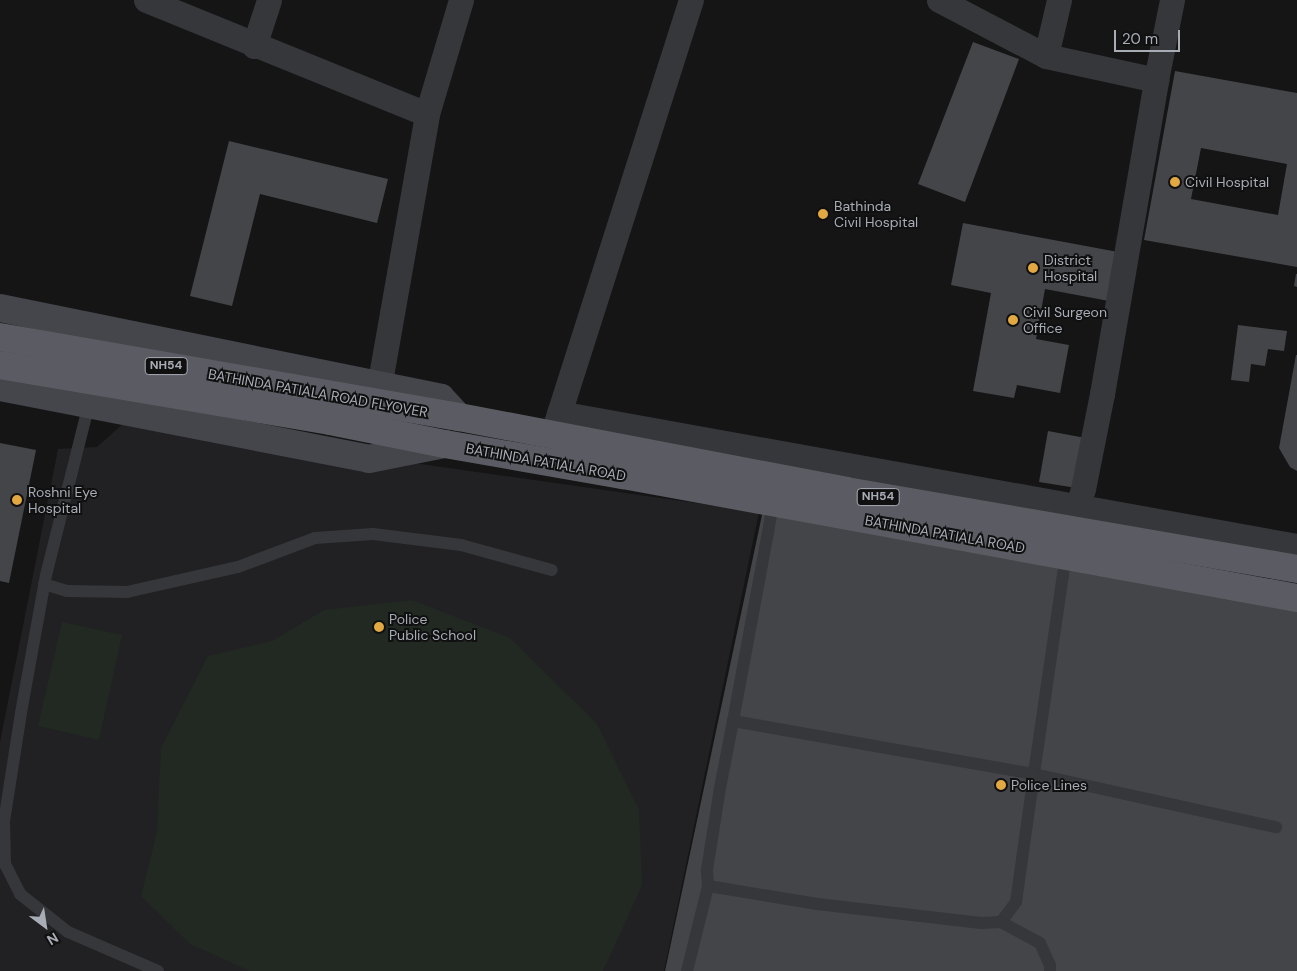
<!DOCTYPE html>
<style>
body{margin:0}
#map{position:relative;width:1297px;height:971px;overflow:hidden;background:#151516;font-family:"DM Sans",sans-serif}
div>[style]{position:absolute}
[style*='--x']{left:calc(var(--x)*1px);top:calc(var(--y)*1px);width:calc(var(--w)*1px);rotate:calc(var(--a)*1deg)}
.built>*{inset:0;background:#212123}
.green>*{inset:0;background:#212922}
.building>*{inset:0;background:#444549}
.service>*{height:12px;margin:-6px;padding:0 6px;transform-origin:6px;border-radius:6px;background:#36373b}
.minor>*{height:25px;margin:-12.5px;padding:0 12.5px;transform-origin:12.5px;border-radius:12.5px;background:#36373b}
.secondary>*{height:28px;margin:-14px;padding:0 14px;transform-origin:14px;border-radius:14px;background:#44464b}
.trunk>*{height:28px;margin:-14px;padding:0 14px;transform-origin:14px;border-radius:14px;background:#5b5c63}
.dots>*{width:14px;height:14px;translate:-50% -50%;box-sizing:border-box;border:2px solid #101011;border-radius:50%}
span{translate:-50% -50%;white-space:nowrap;text-align:center;line-height:1.15;-webkit-text-stroke:4px #101011;paint-order:stroke}
.shield-label span{padding:1px 4px;background:#101011;border:1px solid;border-radius:4px;-webkit-text-stroke-width:0}
.shield-label{font-size:12px;color:#a8acb5;font-weight:700}
.poi-label{font-size:14px;color:#a8acb5}
.left{translate:0 -50%;text-align:left}
.street-label{font-size:14px;color:#a8acb5}
.north{position:absolute;left:20px;top:901px;width:50px;height:50px;-webkit-text-stroke:4px #101011;paint-order:stroke;rotate:149deg;font-size:14px;font-weight:700;line-height:20px;text-align:center;color:#a8acb5}
.north::after{content:'';display:block;margin:auto;width:18px;height:22px;background:#a8acb5;clip-path:polygon(50% 0,100% 100%,50% 72%,0 100%)}
.scale{position:absolute;left:1114px;top:30px;width:66px;height:22px;box-sizing:border-box;border:2px solid #a8acb5;border-top:0;padding-left:6px;font-size:15px;line-height:18px;white-space:nowrap;color:#a8acb5;-webkit-text-stroke:4px #101011;paint-order:stroke}
</style>
<div id="map">
<div class="built">
<i style="clip-path:polygon(125px 422px,759px 512px,664px 971px,0 971px,0 742px,58px 449px,97px 447px)"></i>
</div>
<div class="green">
<i style="clip-path:polygon(412px 600px,510px 638px,597px 724px,639px 810px,642px 885px,603px 971px,250px 971px,190px 944px,141px 896px,157px 832px,161px 748px,208px 656px,272px 641px,324px 610px)"></i>
<i style="clip-path:polygon(62px 622px,122px 635px,99px 740px,38px 726px)"></i>
</div>
<div class="building">
<i style="clip-path:polygon(973px 42px,1019px 59px,965px 202px,918px 184px)"></i>
<i style="clip-path:polygon(evenodd,1175px 71px,1297px 93px,1297px 267px,1144px 240px,1175px 71px,1201px 148px,1287px 164px,1278px 215px,1191px 199px,1201px 148px)"></i>
<i style="clip-path:polygon(229px 141px,388px 179px,377px 223px,260px 194px,232px 306px,190px 296px)"></i>
<i style="clip-path:polygon(963px 223px,1118px 252px,1109px 301px,1045px 289px,1036px 339px,1069px 345px,1060px 393px,1017px 385px,1014px 398px,973px 391px,991px 293px,951px 285px)"></i>
<i style="clip-path:polygon(1296px 274px,1297px 274px,1297px 287px,1294px 286px)"></i>
<i style="clip-path:polygon(1238px 325px,1287px 331px,1284px 351px,1268px 349px,1265px 366px,1251px 364px,1249px 382px,1231px 380px)"></i>
<i style="clip-path:polygon(1296px 355px,1297px 355px,1297px 471px,1290px 467px,1279px 448px)"></i>
<i style="clip-path:polygon(1048px 431px,1091px 439px,1083px 489px,1039px 482px)"></i>
<i style="clip-path:polygon(0 443px,36px 450px,9px 583px,0 581px)"></i>
<i style="clip-path:polygon(765px 501px,1297px 599px,1297px 971px,665px 971px)"></i>
</div>
<div class="service">
<i style="--x:89;--y:404;--w:176;--a:104.1"></i>
<i style="--x:46;--y:575;--w:140;--a:100.3"></i>
<i style="--x:21;--y:713;--w:109;--a:98.9"></i>
<i style="--x:4;--y:821;--w:43;--a:88.7"></i>
<i style="--x:5;--y:864;--w:34;--a:63"></i>
<i style="--x:20;--y:894;--w:61;--a:38.4"></i>
<i style="--x:68;--y:932;--w:98;--a:23.4"></i>
<i style="--x:1066;--y:554;--w:222;--a:98.3"></i>
<i style="--x:1034;--y:774;--w:248;--a:12.4"></i>
<i style="--x:44;--y:584;--w:24;--a:17"></i>
<i style="--x:67;--y:591;--w:60;--a:1"></i>
<i style="--x:127;--y:592;--w:114;--a:-12.7"></i>
<i style="--x:238;--y:567;--w:82;--a:-20.6"></i>
<i style="--x:315;--y:538;--w:58;--a:-3.9"></i>
<i style="--x:373;--y:534;--w:89;--a:7.1"></i>
<i style="--x:461;--y:545;--w:94;--a:15.4"></i>
<i style="--x:733;--y:721;--w:306;--a:10"></i>
<i style="--x:1034;--y:774;--w:129;--a:98"></i>
<i style="--x:1016;--y:902;--w:25;--a:127"></i>
<i style="--x:1001;--y:922;--w:20;--a:177"></i>
<i style="--x:981;--y:923;--w:165;--a:-173.4"></i>
<i style="--x:817;--y:904;--w:110;--a:-170.6"></i>
<i style="--x:708;--y:886;--w:16;--a:-94"></i>
<i style="--x:707;--y:870;--w:83;--a:-81"></i>
<i style="--x:720;--y:788;--w:68;--a:-79"></i>
<i style="--x:733;--y:721;--w:191;--a:-79.5"></i>
<i style="--x:768;--y:533;--w:31;--a:-81"></i>
<i style="--x:1001;--y:922;--w:44;--a:28.3"></i>
<i style="--x:1040;--y:943;--w:24;--a:66"></i>
<i style="--x:1050;--y:965;--w:6;--a:90"></i>
<i style="--x:687;--y:971;--w:88;--a:-76.1"></i>
</div>
<div class="minor">
<i style="--x:146;--y:0;--w:303;--a:22.1"></i>
<i style="--x:939;--y:0;--w:121;--a:27.6"></i>
<i style="--x:1059;--y:0;--w:57;--a:103.1"></i>
<i style="--x:1046;--y:56;--w:113;--a:12.3"></i>
<i style="--x:254;--y:46;--w:48;--a:-71.9"></i>
<i style="--x:379;--y:387;--w:277;--a:-80"></i>
<i style="--x:427;--y:114;--w:119;--a:-73.4"></i>
<i style="--x:559;--y:413;--w:750;--a:10.22"></i>
<i style="--x:554;--y:429;--w:450;--a:-72.3"></i>
<i style="--x:1073;--y:523;--w:35;--a:-74"></i>
<i style="--x:1083;--y:489;--w:97;--a:-78.7"></i>
<i style="--x:1102;--y:394;--w:319;--a:-80.2"></i>
<i style="--x:1156;--y:80;--w:82;--a:-78.7"></i>
</div>
<div class="secondary">
<i style="--x:0;--y:308;--w:450;--a:11.5"></i>
<i style="--x:441;--y:398;--w:26;--a:47"></i>
<i style="--x:0;--y:387;--w:376;--a:11"></i>
<i style="--x:369;--y:459;--w:77;--a:-11.2"></i>
</div>
<div class="trunk">
<i style="--x:0;--y:337;--w:466;--a:9.9"></i>
<i style="--x:459;--y:417;--w:394;--a:10.8"></i>
<i style="--x:846;--y:491;--w:458;--a:9.8"></i>
<i style="--x:0;--y:365;--w:335;--a:9.6"></i>
<i style="--x:330;--y:421;--w:117;--a:11.3"></i>
<i style="--x:445;--y:444;--w:181;--a:9.9"></i>
<i style="--x:623;--y:475;--w:685;--a:10.34"></i>
</div>
<div class="dots">
<i style="left:1175px;top:182px;background:#e2a842"></i>
<i style="left:823px;top:214px;background:#e2a842"></i>
<i style="left:1033px;top:268px;background:#e2a842"></i>
<i style="left:1013px;top:320px;background:#e2a842"></i>
<i style="left:17px;top:500px;background:#e2a842"></i>
<i style="left:379px;top:627px;background:#e2a842"></i>
<i style="left:1001px;top:785px;background:#e2a842"></i>
</div>
<div class="shield-label">
<span style="left:166px;top:366px">NH54</span>
<span style="left:878px;top:497px">NH54</span>
</div>
<div class="poi-label">
<span class="left" style="left:1185px;top:182px">Civil Hospital</span>
<span class="left" style="left:834px;top:214px">Bathinda<br>Civil Hospital</span>
<span class="left" style="left:1044px;top:268px">District<br>Hospital</span>
<span class="left" style="left:1023px;top:320px">Civil Surgeon<br>Office</span>
<span class="left" style="left:28px;top:500px">Roshni Eye<br>Hospital</span>
<span class="left" style="left:389px;top:627px">Police<br>Public School</span>
<span class="left" style="left:1011px;top:785px">Police Lines</span>
</div>
<div class="street-label">
<span style="left:318px;top:393px;rotate:10deg">BATHINDA PATIALA ROAD FLYOVER</span>
<span style="left:546px;top:462px;rotate:10deg">BATHINDA PATIALA ROAD</span>
<span style="left:945px;top:534px;rotate:10deg">BATHINDA PATIALA ROAD</span>
</div>
<div class="north">N</div>
<div class="scale">20 m</div>
</div>
